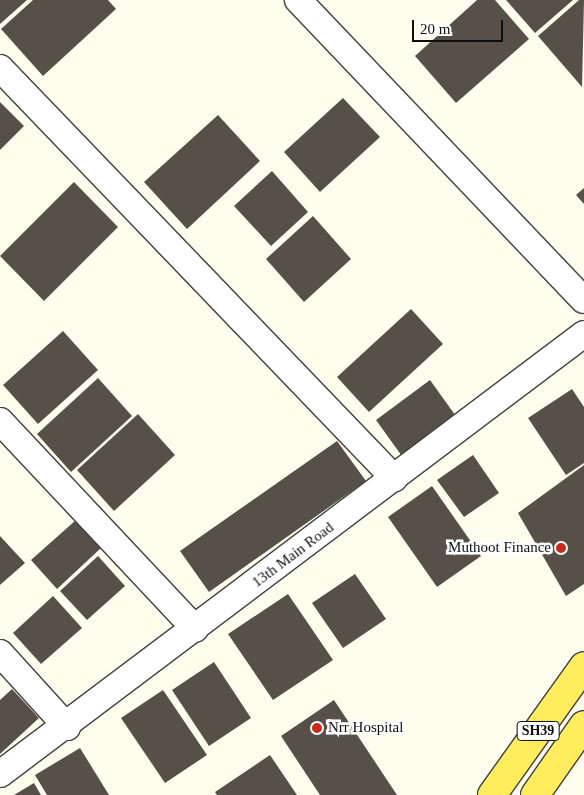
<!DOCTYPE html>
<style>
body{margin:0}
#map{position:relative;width:584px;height:795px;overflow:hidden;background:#fffeee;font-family:Georgia,serif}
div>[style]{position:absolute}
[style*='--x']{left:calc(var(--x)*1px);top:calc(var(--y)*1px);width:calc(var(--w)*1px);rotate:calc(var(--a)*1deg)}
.building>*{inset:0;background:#575049}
.roads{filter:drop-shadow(1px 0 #414141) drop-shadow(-1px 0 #414141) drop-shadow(0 1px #414141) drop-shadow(0 -1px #414141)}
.street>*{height:26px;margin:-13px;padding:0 13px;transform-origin:13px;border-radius:13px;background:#fff}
.primary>*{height:28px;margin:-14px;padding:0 14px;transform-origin:14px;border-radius:14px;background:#ffed5e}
.dots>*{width:14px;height:14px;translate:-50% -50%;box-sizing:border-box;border:2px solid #fff;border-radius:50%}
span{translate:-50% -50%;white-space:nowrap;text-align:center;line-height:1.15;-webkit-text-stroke:5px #fff;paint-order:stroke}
.shield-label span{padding:1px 4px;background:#fff;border:1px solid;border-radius:4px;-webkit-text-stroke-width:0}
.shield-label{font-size:14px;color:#0e0e0e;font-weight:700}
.poi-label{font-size:15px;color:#0e0e0e}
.right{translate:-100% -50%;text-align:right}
.left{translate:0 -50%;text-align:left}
.street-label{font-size:15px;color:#0e0e0e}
.scale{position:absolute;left:412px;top:20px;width:91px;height:22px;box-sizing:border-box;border:2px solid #0e0e0e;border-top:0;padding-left:6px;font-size:15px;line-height:18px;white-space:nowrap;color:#0e0e0e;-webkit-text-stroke:4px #fff;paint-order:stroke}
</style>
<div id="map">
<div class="building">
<i style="clip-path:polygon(0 0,27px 0,0 24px)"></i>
<i style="clip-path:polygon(33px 0,108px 0,116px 9px,43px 76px,1px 29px)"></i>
<i style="clip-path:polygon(477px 0,495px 0,529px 39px,456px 103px,415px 56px)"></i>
<i style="clip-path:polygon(506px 0,573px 0,535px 33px)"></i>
<i style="clip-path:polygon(579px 0,584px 0,582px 87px,538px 36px)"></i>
<i style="clip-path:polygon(343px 98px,380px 137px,320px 192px,284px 152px)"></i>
<i style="clip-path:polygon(0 102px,24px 126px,0 150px)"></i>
<i style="clip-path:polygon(218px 115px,260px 161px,187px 229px,144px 182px)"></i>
<i style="clip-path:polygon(272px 171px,308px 212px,271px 246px,234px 206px)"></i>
<i style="clip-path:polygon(74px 182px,118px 227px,44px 301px,0 256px)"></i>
<i style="clip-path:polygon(584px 188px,584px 204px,576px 195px)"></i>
<i style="clip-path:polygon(313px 216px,351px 259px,304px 302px,266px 259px)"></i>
<i style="clip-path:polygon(411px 309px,443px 344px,369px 412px,337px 377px)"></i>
<i style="clip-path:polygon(63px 331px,98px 370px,38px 424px,3px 385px)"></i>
<i style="clip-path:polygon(98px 378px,132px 416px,71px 472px,37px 434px)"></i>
<i style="clip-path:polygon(430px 380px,458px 419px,404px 459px,376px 420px)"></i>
<i style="clip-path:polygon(572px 389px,584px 407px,584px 463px,566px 475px,528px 418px)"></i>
<i style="clip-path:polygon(138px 414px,175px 455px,114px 511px,77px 470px)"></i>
<i style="clip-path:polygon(337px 441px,366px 481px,209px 592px,180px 551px)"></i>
<i style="clip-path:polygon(473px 455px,499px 493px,464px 517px,437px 480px)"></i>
<i style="clip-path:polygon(584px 465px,584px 584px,566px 596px,518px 513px)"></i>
<i style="clip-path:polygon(432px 486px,481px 556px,437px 587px,388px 517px)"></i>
<i style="clip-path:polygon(76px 520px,101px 548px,57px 589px,31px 560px)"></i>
<i style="clip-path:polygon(0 536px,25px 563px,0 585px)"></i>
<i style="clip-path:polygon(98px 556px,125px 586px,87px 620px,60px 591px)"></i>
<i style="clip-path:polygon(355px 574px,386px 619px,343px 648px,312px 603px)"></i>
<i style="clip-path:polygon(288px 594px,333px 660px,273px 700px,228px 634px)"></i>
<i style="clip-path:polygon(53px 596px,82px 628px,41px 664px,13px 633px)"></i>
<i style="clip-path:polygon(214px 662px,251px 718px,209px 746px,172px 690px)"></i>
<i style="clip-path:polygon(12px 689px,39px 718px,0 754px,0 700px)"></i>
<i style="clip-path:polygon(163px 690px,207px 755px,165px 783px,121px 718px)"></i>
<i style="clip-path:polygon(334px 700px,397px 795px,320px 795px,281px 736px)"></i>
<i style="clip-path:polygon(80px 748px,109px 795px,47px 795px,35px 775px)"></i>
<i style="clip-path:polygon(270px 755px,297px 795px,217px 795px,215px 792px)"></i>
<i style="clip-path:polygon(34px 783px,41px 795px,14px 795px)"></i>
</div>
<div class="roads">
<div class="street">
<i style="--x:298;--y:0;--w:414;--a:46.4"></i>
<i style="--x:0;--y:68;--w:569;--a:46.14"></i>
<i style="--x:0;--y:421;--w:285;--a:46.8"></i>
<i style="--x:0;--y:653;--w:100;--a:47.8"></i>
<i style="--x:0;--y:774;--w:731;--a:-37"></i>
</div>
<div class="primary">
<i style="--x:492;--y:795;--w:158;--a:-54.5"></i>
<i style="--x:535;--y:795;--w:85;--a:-55"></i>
</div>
</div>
<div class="dots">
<i style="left:561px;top:548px;background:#c9281a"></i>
<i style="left:317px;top:728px;background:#c9281a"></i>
</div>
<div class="shield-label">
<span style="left:538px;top:731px">SH39</span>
</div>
<div class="poi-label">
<span class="right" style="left:551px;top:548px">Muthoot Finance</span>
<span class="left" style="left:328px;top:728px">Nrr Hospital</span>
</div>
<div class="street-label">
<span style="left:293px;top:555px;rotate:-37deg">13th Main Road</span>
</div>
<div class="scale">20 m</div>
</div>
